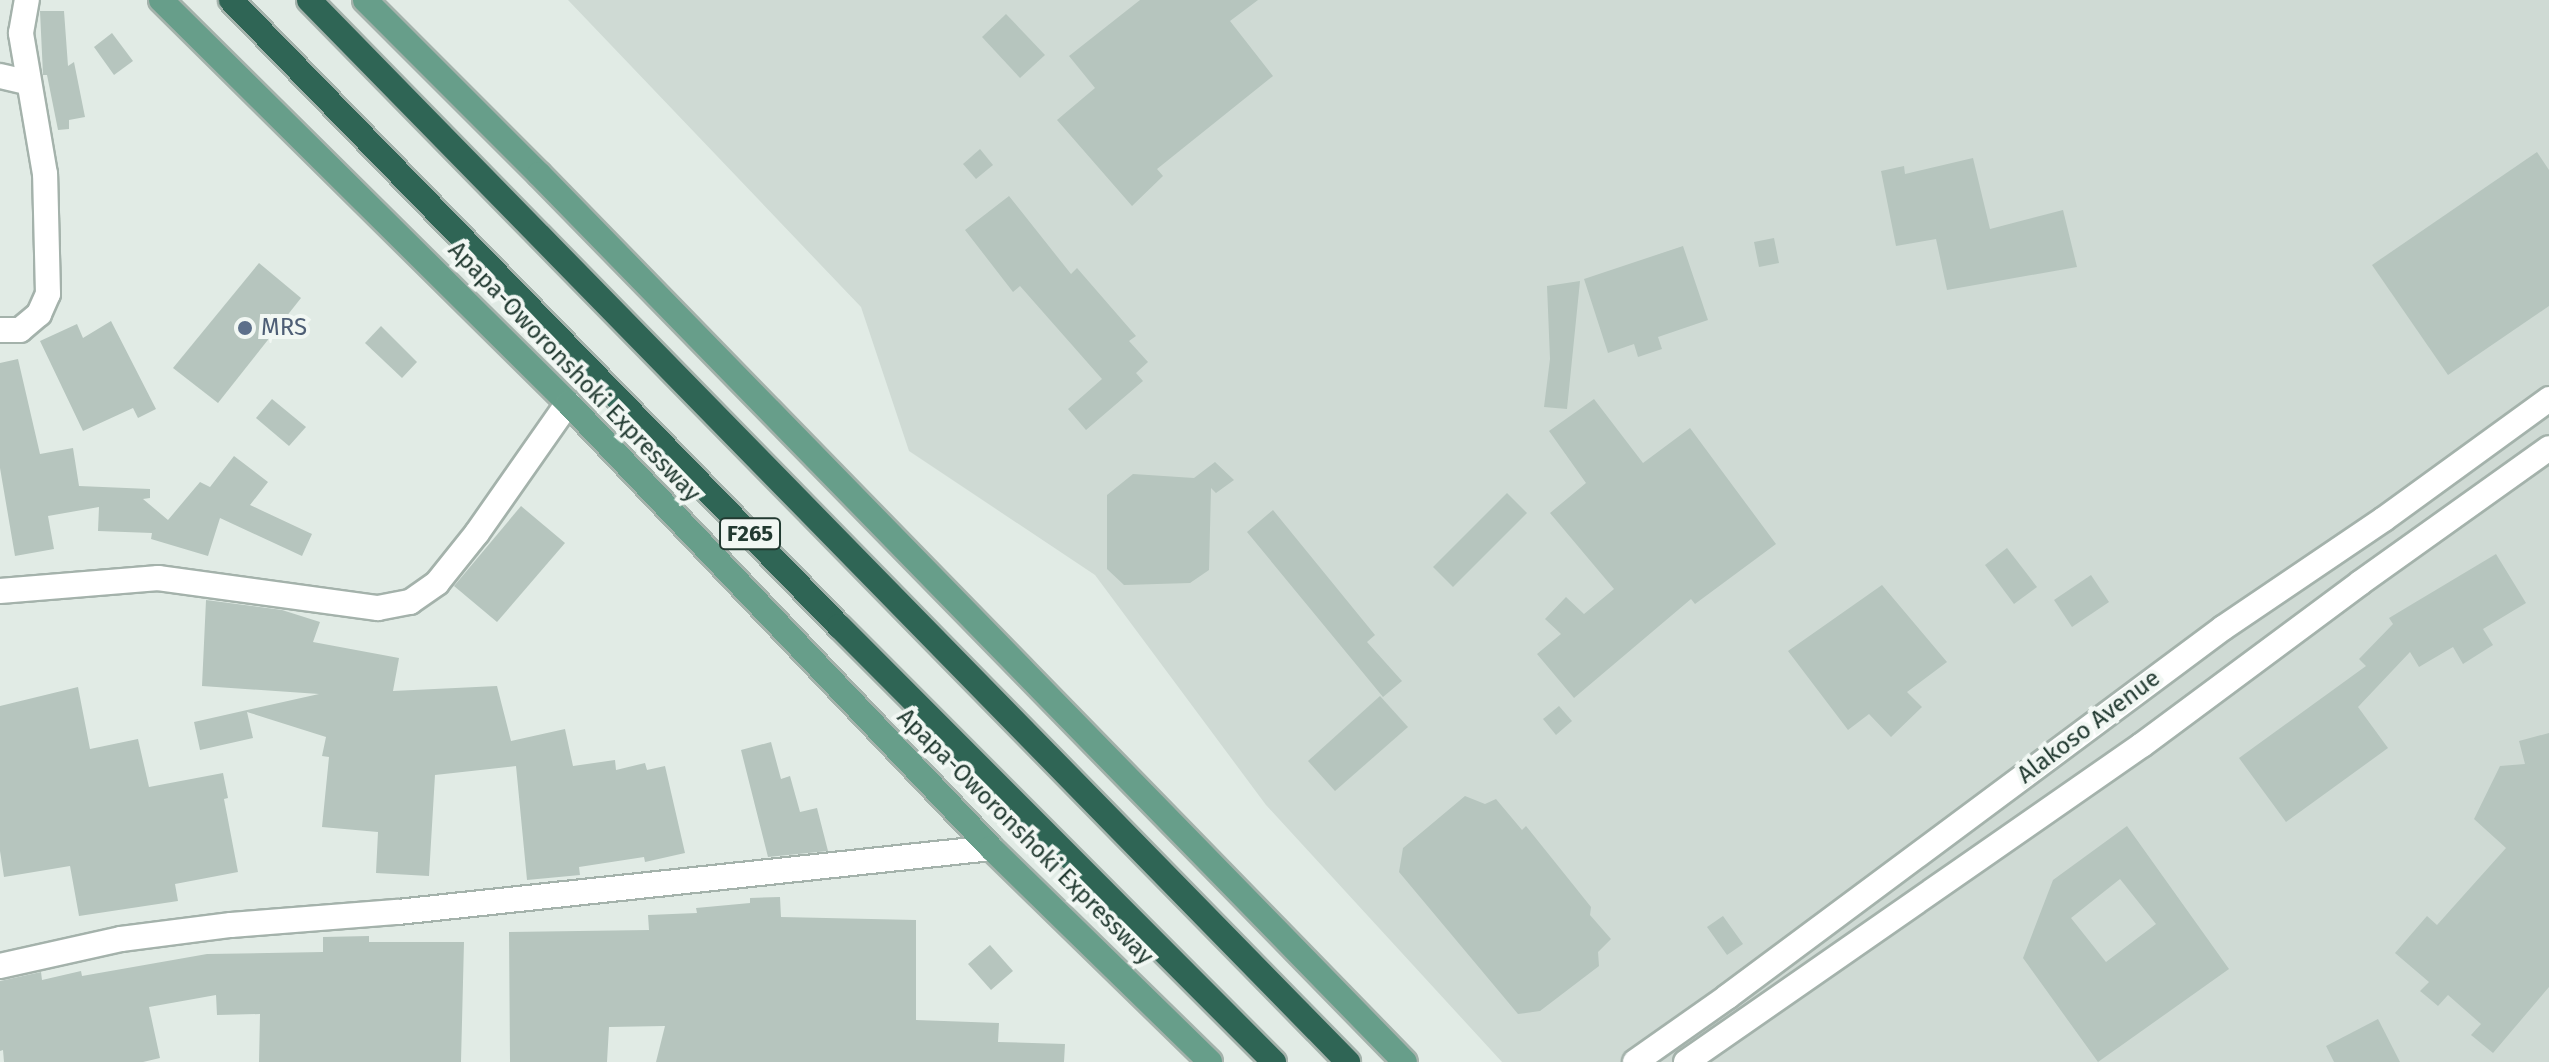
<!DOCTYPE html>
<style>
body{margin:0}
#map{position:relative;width:2549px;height:1062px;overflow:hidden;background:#e1ebe5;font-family:"Fira Sans",sans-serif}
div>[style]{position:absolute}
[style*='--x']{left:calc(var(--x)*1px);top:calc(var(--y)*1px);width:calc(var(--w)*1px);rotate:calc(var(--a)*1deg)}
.built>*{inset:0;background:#cfdad4}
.building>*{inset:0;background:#b6c5be}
.roads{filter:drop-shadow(2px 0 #a4b2ab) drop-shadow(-2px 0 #a4b2ab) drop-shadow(0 2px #a4b2ab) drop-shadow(0 -2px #a4b2ab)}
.minor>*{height:24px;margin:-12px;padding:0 12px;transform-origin:12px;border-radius:12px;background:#fff}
.tertiary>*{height:24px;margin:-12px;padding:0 12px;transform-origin:12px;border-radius:12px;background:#fff}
.primary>*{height:24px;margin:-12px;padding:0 12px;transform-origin:12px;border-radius:12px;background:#679e8a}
.motorway>*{height:24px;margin:-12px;padding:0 12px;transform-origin:12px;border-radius:12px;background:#2f6555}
.dots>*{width:22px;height:22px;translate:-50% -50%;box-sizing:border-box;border:4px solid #f1f7f3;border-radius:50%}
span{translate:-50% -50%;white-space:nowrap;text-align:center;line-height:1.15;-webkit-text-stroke:8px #f1f7f3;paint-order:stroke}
.shield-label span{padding:2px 6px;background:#f1f7f3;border:2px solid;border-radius:6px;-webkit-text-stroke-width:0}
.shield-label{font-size:22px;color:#223a31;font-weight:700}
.service-label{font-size:24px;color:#4e5e75}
.left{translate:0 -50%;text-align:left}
.street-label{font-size:24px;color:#223a31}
</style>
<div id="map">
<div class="built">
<i style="clip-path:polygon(568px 0,2549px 0,2549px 1062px,1502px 1062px,1266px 805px,1095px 575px,909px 451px,861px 307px)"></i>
</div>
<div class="building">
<i style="clip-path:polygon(1140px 0,1258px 0,1230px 21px,1273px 76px,1157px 169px,1163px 176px,1132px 206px,1057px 120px,1095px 88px,1069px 56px)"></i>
<i style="clip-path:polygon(40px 11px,64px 11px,68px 66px,74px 62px,85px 117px,69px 120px,69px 129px,58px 130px,47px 75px,43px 75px)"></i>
<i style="clip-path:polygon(1006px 14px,1045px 55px,1020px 78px,982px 37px)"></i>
<i style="clip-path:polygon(112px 33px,133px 61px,114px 75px,94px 47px)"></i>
<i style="clip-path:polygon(980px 149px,993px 165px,976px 179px,963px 164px)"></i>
<i style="clip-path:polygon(2537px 152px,2549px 170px,2549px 306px,2448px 375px,2372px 265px)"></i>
<i style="clip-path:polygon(1973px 158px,1990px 229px,2063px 210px,2077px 267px,1947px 290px,1936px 239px,1896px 246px,1881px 171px,1904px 166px,1905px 174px)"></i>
<i style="clip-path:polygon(1009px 196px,1071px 274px,1077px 268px,1136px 336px,1129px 341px,1148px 362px,1136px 373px,1143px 381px,1086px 430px,1068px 409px,1102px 379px,1020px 286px,1013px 292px,965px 230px)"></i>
<i style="clip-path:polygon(1774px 238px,1779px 263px,1759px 267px,1754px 242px)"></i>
<i style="clip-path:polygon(1683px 246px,1708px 320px,1658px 337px,1662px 349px,1638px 357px,1634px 344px,1608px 353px,1584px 279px)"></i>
<i style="clip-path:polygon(259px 263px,301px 298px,218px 403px,173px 368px)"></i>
<i style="clip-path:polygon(1580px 281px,1567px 409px,1544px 407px,1550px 359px,1547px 286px)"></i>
<i style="clip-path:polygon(111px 321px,156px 409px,138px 418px,133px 408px,83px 431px,40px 341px,77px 324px,83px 338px)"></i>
<i style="clip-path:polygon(381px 326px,417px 362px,402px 378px,365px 343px)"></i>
<i style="clip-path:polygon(18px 359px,40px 454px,73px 448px,79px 486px,150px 489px,150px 498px,143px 499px,168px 520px,200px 482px,210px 487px,234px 456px,268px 482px,250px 505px,312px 534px,302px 556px,220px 518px,208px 556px,151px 539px,152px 533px,98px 531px,99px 507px,48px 516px,54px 549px,15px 556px,0 468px,0 363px)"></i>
<i style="clip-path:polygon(272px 399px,306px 427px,289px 446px,256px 418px)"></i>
<i style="clip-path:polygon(1594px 399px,1643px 463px,1690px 428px,1776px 544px,1695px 604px,1691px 599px,1574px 698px,1537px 654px,1561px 634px,1545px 619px,1566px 597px,1584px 614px,1614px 589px,1550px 513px,1586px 483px,1549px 431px)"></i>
<i style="clip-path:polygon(1215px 462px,1234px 480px,1216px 493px,1211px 488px,1209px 570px,1190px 583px,1124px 585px,1107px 569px,1107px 495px,1133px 474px,1194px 478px)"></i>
<i style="clip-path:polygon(1507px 493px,1527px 513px,1453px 587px,1433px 567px)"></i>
<i style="clip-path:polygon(521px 506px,565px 543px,497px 622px,454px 586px)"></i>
<i style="clip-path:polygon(1273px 510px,1375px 635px,1367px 642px,1402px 681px,1383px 697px,1247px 532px)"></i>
<i style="clip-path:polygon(2007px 548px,2037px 587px,2014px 604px,1985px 565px)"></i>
<i style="clip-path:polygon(2496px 554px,2526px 603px,2483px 629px,2493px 645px,2463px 664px,2453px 647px,2419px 667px,2410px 652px,2358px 707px,2388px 748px,2286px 822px,2239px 758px,2366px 666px,2359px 659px,2393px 624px,2389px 618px)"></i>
<i style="clip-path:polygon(2091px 575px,2109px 602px,2072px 627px,2054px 600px)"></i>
<i style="clip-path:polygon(1882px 585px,1947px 662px,1907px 692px,1922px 707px,1891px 737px,1869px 714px,1848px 730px,1788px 651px)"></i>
<i style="clip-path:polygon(206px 600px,282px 610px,320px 622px,313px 642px,399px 658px,393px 691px,497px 686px,511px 741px,565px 729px,573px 766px,615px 760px,616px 770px,645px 763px,647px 770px,665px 766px,685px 853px,645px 862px,644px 857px,579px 867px,580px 875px,527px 880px,516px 766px,435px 775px,429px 876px,376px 873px,378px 832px,322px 827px,329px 757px,322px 756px,326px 737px,247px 712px,253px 738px,200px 750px,194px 722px,319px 694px,202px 686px)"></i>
<i style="clip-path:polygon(78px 687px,90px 749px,138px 739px,149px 787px,223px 773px,228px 798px,224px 799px,238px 872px,175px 884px,178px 901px,79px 916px,70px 866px,4px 877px,0 851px,0 706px)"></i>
<i style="clip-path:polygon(1380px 696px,1408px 727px,1335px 791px,1308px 761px)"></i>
<i style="clip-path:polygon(1559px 706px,1572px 721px,1556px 735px,1543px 719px)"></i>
<i style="clip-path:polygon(2549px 733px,2549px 987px,2493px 1053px,2471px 1035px,2481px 1024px,2448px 995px,2438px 1006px,2420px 991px,2429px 982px,2395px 953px,2427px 916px,2437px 925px,2506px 848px,2474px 819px,2500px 766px,2525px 764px,2519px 741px)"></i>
<i style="clip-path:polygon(771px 742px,781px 779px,790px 776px,800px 812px,817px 808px,828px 851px,768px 857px,741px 750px)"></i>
<i style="clip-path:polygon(1465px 796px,1485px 804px,1496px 799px,1522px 830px,1526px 826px,1591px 907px,1590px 915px,1611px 939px,1598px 952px,1599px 966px,1540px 1011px,1518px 1014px,1399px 872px,1403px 848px)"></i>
<i style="clip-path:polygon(evenodd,2127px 826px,2229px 969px,2098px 1062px,2023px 958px,2053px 880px,2127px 826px,2120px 879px,2156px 924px,2106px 962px,2071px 918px,2120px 879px)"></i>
<i style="clip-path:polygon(780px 897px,781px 917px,916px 920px,916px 1020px,999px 1023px,998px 1042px,1065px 1044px,1064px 1062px,656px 1062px,665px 1026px,609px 1027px,607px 1062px,510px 1062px,509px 932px,649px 930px,648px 915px,697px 913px,696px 908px,750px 903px,750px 898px)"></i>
<i style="clip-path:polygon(1723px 916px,1743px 944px,1727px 955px,1707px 927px)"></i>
<i style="clip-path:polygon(369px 936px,369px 942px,464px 942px,461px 1062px,259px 1062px,260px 1014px,217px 1015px,216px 995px,149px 1007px,160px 1058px,143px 1062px,4px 1062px,3px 1050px,0 1051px,0 981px,41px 972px,42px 980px,81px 971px,82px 976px,207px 954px,323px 952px,323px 937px)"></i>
<i style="clip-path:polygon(990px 945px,1013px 971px,991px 990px,968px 964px)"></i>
<i style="clip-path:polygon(2378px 1019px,2400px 1062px,2334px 1062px,2326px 1046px)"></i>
</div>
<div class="roads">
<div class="minor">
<i style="--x:0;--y:76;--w:28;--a:13"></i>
<i style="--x:0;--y:330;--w:20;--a:0"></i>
<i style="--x:20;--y:330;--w:25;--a:-40"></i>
<i style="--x:39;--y:314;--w:22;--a:-66"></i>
<i style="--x:48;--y:294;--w:120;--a:-91.4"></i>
<i style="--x:45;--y:174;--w:143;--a:-99.7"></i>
<i style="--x:21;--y:33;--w:34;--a:-80"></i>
<i style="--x:0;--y:591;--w:159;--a:-4.7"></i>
<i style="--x:158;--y:578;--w:222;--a:7.8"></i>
<i style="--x:378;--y:608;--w:33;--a:-11"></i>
<i style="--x:410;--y:602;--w:33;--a:-35"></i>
<i style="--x:437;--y:583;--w:64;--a:-51.3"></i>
<i style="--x:477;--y:533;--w:159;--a:-55"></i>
<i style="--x:0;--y:966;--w:124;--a:-12.6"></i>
<i style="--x:121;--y:939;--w:111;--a:-7.3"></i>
<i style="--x:231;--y:925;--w:168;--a:-4.5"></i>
<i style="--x:398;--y:912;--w:596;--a:-6.16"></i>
</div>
<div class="tertiary">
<i style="--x:1635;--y:1062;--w:113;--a:-35.2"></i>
<i style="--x:1727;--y:997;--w:618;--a:-36.65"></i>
<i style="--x:2223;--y:628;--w:194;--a:-34.1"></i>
<i style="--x:2384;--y:519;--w:204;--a:-36"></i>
<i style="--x:1686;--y:1062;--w:555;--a:-34.81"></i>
<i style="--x:2142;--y:745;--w:272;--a:-36.6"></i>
<i style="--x:2360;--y:583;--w:232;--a:-35.5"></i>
</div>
<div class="primary">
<i style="--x:161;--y:0;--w:573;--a:44.72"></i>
<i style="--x:568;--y:403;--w:614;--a:46.45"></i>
<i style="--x:991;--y:848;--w:306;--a:44.3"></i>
<i style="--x:365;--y:0;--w:246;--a:45"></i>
<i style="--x:539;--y:174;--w:1240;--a:45.72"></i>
</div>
<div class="motorway">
<i style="--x:231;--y:0;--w:873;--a:45.84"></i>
<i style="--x:839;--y:626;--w:616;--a:45.07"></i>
<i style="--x:309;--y:0;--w:1486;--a:45.63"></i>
</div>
</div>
<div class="dots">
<i style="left:245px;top:328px;background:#5c6f8a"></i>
</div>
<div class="shield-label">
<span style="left:750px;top:534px">F265</span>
</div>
<div class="service-label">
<span class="left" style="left:261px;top:328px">MRS</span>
</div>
<div class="street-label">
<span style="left:574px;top:372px;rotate:46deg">Apapa-Oworonshoki Expressway</span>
<span style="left:2089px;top:727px;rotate:-37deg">Alakoso Avenue</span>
<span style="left:1025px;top:837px;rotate:45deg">Apapa-Oworonshoki Expressway</span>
</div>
</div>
